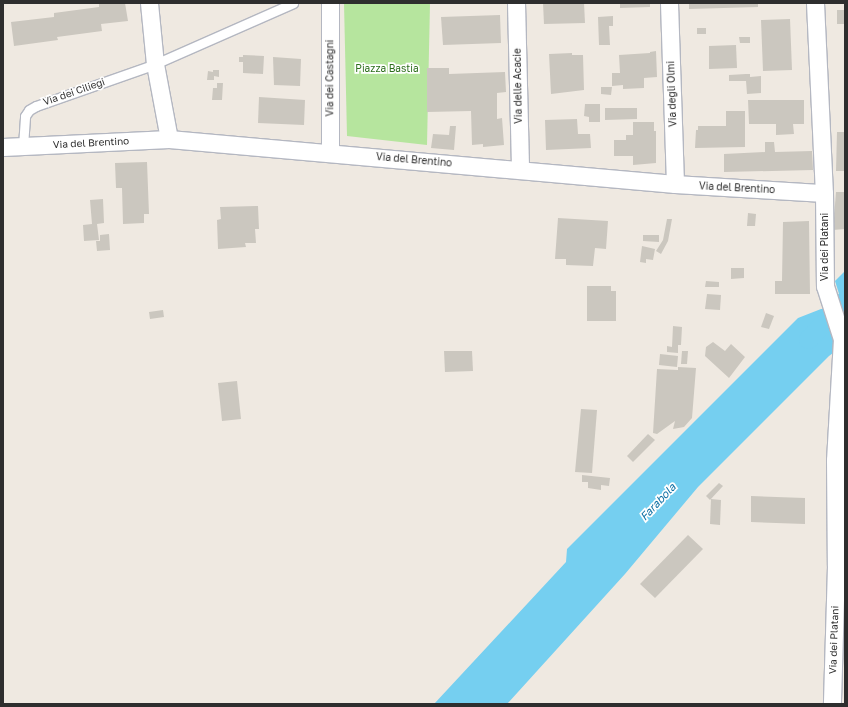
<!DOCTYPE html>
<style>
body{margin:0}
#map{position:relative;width:848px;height:707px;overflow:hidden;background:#efe9e1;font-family:"Golos Text",sans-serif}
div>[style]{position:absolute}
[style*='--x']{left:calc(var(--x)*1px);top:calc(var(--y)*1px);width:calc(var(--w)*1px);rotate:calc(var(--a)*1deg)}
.green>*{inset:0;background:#b6e59e}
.water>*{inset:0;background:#75cff0}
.canal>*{height:19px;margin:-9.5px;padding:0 9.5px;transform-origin:9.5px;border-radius:9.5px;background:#75cff0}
.building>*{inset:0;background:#cbc7bf}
.roads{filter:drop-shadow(1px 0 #b4b7c1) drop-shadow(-1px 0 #b4b7c1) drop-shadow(0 1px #b4b7c1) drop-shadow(0 -1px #b4b7c1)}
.service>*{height:9px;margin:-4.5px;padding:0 4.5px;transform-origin:4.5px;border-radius:4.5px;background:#fff}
.minor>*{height:17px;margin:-8.5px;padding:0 8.5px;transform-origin:8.5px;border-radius:8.5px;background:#fff}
span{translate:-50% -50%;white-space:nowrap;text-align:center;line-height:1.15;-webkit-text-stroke:3.5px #fff;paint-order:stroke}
.park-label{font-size:10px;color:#2c6e1b}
.street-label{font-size:10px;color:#2e2e2e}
.water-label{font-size:11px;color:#0d6fa3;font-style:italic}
.frame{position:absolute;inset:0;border:4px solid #2e2e2e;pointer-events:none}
</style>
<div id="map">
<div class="green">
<i style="clip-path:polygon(344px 3px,430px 3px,427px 145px,347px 136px)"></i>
</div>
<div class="water">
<i style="clip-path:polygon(845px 271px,845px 313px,835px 281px)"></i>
<i style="clip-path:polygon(821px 309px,825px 309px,826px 320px,837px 350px,829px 356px,698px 487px,625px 574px,507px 704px,434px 704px,566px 562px,567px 549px,798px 318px)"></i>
</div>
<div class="canal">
<i style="--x:808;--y:339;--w:54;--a:-46.5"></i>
</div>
<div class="building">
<i style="clip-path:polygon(99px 3px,125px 3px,128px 21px,101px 24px,102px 31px,57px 37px,58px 40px,14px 46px,11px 22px,54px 17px,54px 13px,99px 7px)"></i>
<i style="clip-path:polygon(543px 3px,584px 3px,585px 23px,544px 24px)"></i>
<i style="clip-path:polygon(620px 3px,650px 3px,650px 7px,620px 8px)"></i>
<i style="clip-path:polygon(689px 3px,758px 3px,758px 7px,689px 9px)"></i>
<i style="clip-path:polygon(837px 10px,845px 10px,844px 24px,837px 24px)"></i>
<i style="clip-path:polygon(500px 15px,501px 43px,443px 45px,441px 17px)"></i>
<i style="clip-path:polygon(613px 16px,613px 26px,609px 26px,610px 45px,599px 45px,598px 17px)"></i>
<i style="clip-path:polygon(790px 19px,792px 70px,763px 71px,761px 20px)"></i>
<i style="clip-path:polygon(697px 28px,706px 28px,706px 34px,697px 34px)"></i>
<i style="clip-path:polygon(739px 37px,750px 37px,750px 43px,740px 43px)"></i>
<i style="clip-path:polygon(736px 45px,737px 68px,709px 69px,709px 46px)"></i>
<i style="clip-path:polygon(656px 51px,657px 77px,644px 78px,644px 88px,623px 89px,623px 85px,612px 86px,612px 73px,620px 73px,619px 55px,650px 53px,650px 52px)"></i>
<i style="clip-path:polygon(572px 53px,572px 55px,583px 55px,584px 90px,551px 94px,549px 54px)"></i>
<i style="clip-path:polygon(243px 55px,264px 56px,263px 74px,243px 73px,243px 62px,239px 62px,239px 57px,243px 57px)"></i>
<i style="clip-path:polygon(273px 57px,301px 59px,300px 86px,274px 85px)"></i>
<i style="clip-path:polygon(427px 68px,449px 68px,449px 74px,505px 72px,506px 92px,497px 93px,497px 119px,502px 118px,504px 145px,483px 147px,483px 144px,472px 145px,471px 111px,427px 112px)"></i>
<i style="clip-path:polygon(213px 70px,219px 70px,219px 77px,214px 76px,214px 80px,207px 80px,208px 71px,213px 72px)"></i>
<i style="clip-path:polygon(746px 74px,750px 74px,750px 77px,761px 76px,761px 93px,747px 94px,746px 81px,729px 81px,729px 75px)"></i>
<i style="clip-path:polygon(217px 83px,223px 83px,222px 100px,212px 100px,213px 88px,217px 88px)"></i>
<i style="clip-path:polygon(601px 87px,612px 87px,611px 95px,601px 94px)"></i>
<i style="clip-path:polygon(259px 97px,305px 100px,304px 125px,258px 123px)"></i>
<i style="clip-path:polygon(748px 100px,804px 100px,804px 124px,793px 124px,794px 134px,776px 135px,776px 124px,749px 124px)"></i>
<i style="clip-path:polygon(585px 104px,600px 104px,600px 122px,589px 122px,589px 117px,584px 116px)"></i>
<i style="clip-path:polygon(605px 108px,637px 108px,637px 119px,605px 120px)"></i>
<i style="clip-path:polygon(726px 111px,745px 111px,745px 147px,695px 148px,696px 130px,698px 130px,698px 126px,726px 126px)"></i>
<i style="clip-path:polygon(577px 119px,578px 134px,590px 134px,591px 148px,546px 150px,545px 120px)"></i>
<i style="clip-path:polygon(633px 122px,654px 122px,654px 131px,656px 131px,656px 163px,633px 165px,633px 156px,614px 156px,614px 140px,626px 140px,626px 135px,633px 135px)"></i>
<i style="clip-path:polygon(450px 126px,456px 126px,454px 150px,431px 148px,433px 134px,449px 135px)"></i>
<i style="clip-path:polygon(837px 132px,845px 132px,845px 171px,836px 171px)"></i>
<i style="clip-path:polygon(765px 142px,774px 142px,775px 152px,812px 151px,813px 170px,724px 172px,724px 154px,765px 152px)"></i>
<i style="clip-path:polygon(147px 162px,149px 214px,144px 214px,144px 223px,123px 224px,122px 188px,116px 188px,115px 163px)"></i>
<i style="clip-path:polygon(836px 192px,845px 192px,845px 229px,833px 230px)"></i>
<i style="clip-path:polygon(103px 199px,104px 223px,97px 224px,99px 240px,84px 241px,83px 225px,92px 224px,90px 200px)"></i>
<i style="clip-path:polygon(258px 206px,259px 229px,255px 229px,256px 243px,245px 243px,246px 247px,218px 249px,217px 220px,221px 219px,220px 207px)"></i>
<i style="clip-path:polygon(748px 213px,756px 214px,755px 226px,747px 226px)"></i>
<i style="clip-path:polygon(558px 218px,608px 221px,606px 249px,595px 248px,593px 266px,566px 265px,566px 259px,555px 259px)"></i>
<i style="clip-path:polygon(667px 219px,672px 219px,668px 241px,661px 254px,656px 251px,663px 240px)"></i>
<i style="clip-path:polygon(809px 221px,810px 294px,775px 294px,775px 281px,782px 281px,783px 222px)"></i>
<i style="clip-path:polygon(109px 234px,110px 250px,97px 251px,96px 241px,100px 241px,100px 235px)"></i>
<i style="clip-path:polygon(643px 235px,659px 235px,659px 242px,643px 241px)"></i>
<i style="clip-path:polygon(642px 246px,655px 249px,653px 260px,646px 259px,646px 263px,640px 262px)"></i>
<i style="clip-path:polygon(731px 268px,744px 268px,744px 278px,731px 279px)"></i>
<i style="clip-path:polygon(706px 281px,719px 282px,719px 287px,705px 287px)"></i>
<i style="clip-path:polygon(587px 286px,611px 286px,611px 291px,616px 291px,616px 321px,587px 321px)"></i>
<i style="clip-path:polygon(707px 294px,721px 295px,720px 310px,705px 309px)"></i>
<i style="clip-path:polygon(163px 310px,164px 317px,150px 319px,149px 312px)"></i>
<i style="clip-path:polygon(766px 313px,774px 316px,769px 329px,761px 327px)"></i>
<i style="clip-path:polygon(673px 326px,682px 327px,681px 345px,678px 345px,678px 353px,667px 352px,667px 346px,672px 347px)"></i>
<i style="clip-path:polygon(713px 342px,725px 351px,731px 344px,745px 357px,729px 378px,705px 356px,706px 347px)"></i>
<i style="clip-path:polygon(444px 351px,472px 351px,473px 371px,445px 372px)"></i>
<i style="clip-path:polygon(682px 351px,688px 351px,687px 364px,681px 364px)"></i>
<i style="clip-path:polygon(660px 354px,678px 356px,677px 367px,659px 365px)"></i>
<i style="clip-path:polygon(678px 367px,696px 368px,692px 418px,684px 427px,673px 429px,675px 421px,657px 434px,653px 433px,657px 369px,678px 370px)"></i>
<i style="clip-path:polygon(237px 381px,241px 419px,222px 421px,218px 383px)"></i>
<i style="clip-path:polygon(581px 409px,597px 410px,592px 473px,575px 472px)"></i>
<i style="clip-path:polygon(648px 434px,655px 440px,633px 462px,627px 456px)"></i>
<i style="clip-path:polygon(582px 475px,610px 478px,609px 486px,601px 485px,601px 490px,588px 488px,588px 482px,582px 482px)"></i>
<i style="clip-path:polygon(719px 483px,723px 486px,710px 500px,706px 496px)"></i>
<i style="clip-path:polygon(751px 496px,805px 498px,805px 524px,751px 522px)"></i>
<i style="clip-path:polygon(711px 499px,721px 500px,720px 525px,710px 524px)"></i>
<i style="clip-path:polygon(688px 535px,703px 549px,655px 598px,640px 584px)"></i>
</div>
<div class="roads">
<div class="service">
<i style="--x:23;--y:146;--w:30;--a:-86"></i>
<i style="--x:25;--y:116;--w:7;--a:-56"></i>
<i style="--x:29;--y:110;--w:8;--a:-30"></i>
<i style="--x:36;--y:106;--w:126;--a:-19.4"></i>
<i style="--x:155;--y:64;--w:151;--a:-23.8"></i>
</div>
<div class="minor">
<i style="--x:149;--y:3;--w:61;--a:84.4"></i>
<i style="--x:155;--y:64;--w:76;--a:79.4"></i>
<i style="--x:330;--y:3;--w:150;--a:90"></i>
<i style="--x:516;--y:3;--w:167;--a:88.6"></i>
<i style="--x:669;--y:3;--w:181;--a:88.1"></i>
<i style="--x:815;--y:3;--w:190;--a:87.3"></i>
<i style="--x:824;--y:193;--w:93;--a:89.4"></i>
<i style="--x:825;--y:286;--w:56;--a:72.2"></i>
<i style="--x:842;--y:339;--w:121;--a:93.3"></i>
<i style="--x:835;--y:460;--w:106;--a:89.5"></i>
<i style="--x:836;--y:566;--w:138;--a:91.7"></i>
<i style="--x:3;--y:147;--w:166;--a:-2.8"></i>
<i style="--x:169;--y:139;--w:508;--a:5.08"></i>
<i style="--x:675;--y:184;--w:149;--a:3.5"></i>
</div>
</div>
<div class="park-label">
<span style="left:387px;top:69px">Piazza Bastia</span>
</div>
<div class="street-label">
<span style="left:330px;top:78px;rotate:-90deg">Via dei Castagni</span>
<span style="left:518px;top:86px;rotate:-91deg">Via delle Acacie</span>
<span style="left:74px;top:92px;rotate:-19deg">Via dei Ciliegi</span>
<span style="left:672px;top:94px;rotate:-92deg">Via degli Olmi</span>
<span style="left:91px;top:143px;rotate:-3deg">Via del Brentino</span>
<span style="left:414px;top:160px;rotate:5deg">Via del Brentino</span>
<span style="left:737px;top:188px;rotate:3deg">Via del Brentino</span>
<span style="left:825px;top:247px;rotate:-90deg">Via dei Platani</span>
<span style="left:834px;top:640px;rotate:-88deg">Via dei Platani</span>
</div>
<div class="water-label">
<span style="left:658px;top:502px;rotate:-47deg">Farabola</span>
</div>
<div class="frame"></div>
</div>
